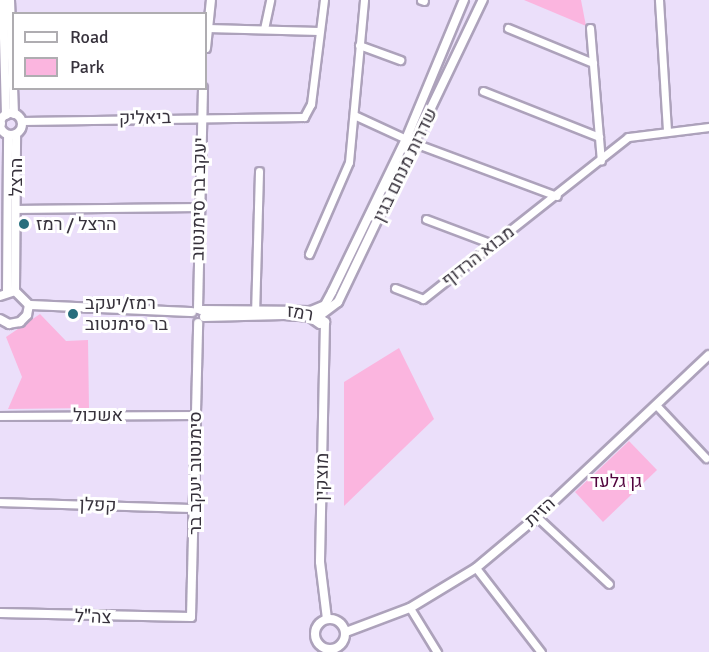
<!DOCTYPE html>
<meta charset="utf-8">
<style>
body{margin:0}
#map{position:relative;width:709px;height:652px;overflow:hidden;background:#ebdffa;font-family:Signika,Heebo,sans-serif}
div>[style]{position:absolute}
[style*='--x']{left:calc(var(--x)*1px);top:calc(var(--y)*1px);width:calc(var(--w)*1px);rotate:calc(var(--a)*1deg)}
.green>*{inset:0;background:#fbb5df}
.roads{filter:drop-shadow(2px 0 #ada2bb) drop-shadow(-2px 0 #ada2bb) drop-shadow(0 2px #ada2bb) drop-shadow(0 -2px #ada2bb)}
.minor>*{height:7px;margin:-3.5px;padding:0 3.5px;transform-origin:3.5px;border-radius:3.5px;background:#fff}
.tertiary>*{height:8px;margin:-4px;padding:0 4px;transform-origin:4px;border-radius:4px;background:#fff}
.tertiary>.ring{margin:-4px;padding:0;box-sizing:content-box;background:none;border:8px solid #fff;border-radius:50%}
.dots>*{width:16px;height:16px;translate:-50% -50%;box-sizing:border-box;border:3px solid #fff;border-radius:50%}
span{translate:-50% -50%;white-space:nowrap;text-align:center;line-height:1.15;-webkit-text-stroke:6px #fff;paint-order:stroke}
.street-label{font-size:18px;color:#37323c}
.poi-label{font-size:18px;color:#37323c}
.left{translate:0 -50%;text-align:left}
.park-label{font-size:18px;color:#51043d}
.legend{position:absolute;left:12px;top:12px;width:195px;height:78px;box-sizing:border-box;background:#fff;border:2px solid #afadb1;margin:0;padding:8px 10px;list-style:none;font-size:18px;color:#37323c}
.legend li{display:flex;align-items:center;gap:12px;height:30px}
.legend b{width:30px;border:2px solid #afadb1}
</style>
<div id="map">
<div class="green">
<i style="clip-path:polygon(524px 0,581px 0,586px 26px)"></i>
<i style="clip-path:polygon(40px 314px,66px 341px,88px 340px,89px 408px,8px 409px,22px 377px,6px 337px)"></i>
<i style="clip-path:polygon(399px 348px,434px 419px,344px 506px,344px 382px)"></i>
<i style="clip-path:polygon(629px 441px,657px 470px,603px 522px,575px 492px)"></i>
</div>
<div class="roads">
<div class="minor">
<i style="--x:421;--y:0;--w:3;--a:18"></i>
<i style="--x:659;--y:0;--w:132;--a:86.5"></i>
<i style="--x:207;--y:28;--w:112;--a:1.5"></i>
<i style="--x:508;--y:28;--w:92;--a:22.4"></i>
<i style="--x:590;--y:28;--w:133;--a:85.3"></i>
<i style="--x:264;--y:29;--w:30;--a:-78"></i>
<i style="--x:359;--y:45;--w:44;--a:20.1"></i>
<i style="--x:483;--y:91;--w:125;--a:21.6"></i>
<i style="--x:354;--y:115;--w:69;--a:24.7"></i>
<i style="--x:417;--y:144;--w:149;--a:20.4"></i>
<i style="--x:22;--y:121;--w:282;--a:-0.8"></i>
<i style="--x:304;--y:117;--w:15;--a:-62"></i>
<i style="--x:311;--y:104;--w:105;--a:-82.9"></i>
<i style="--x:0;--y:123;--w:1;--a:0"></i>
<i style="--x:16;--y:209;--w:181;--a:-0.6"></i>
<i style="--x:426;--y:219;--w:71;--a:20.7"></i>
<i style="--x:309;--y:254;--w:100;--a:-66.5"></i>
<i style="--x:349;--y:162;--w:163;--a:-84.7"></i>
<i style="--x:395;--y:288;--w:30;--a:21"></i>
<i style="--x:423;--y:299;--w:261;--a:-38.3"></i>
<i style="--x:628;--y:137;--w:82;--a:-7"></i>
<i style="--x:255;--y:315;--w:144;--a:-88.4"></i>
<i style="--x:656;--y:405;--w:73;--a:46.7"></i>
<i style="--x:0;--y:416;--w:195;--a:-0.3"></i>
<i style="--x:0;--y:502;--w:195;--a:1.8"></i>
<i style="--x:537;--y:517;--w:98;--a:42.9"></i>
<i style="--x:476;--y:568;--w:106;--a:52.3"></i>
<i style="--x:410;--y:608;--w:52;--a:58.5"></i>
</div>
<div class="tertiary">
<i style="--x:3;--y:0;--w:115;--a:88.5"></i>
<i style="--x:10;--y:0;--w:114;--a:88"></i>
<i style="--x:206;--y:48;--w:48;--a:-84.1"></i>
<i class="ring" style="left:0;top:113px;width:14px;height:14px"></i>
<i style="--x:15;--y:291;--w:157;--a:-89.6"></i>
<i style="--x:7;--y:292;--w:157;--a:-89.6"></i>
<i style="--x:0;--y:296;--w:16;--a:-18"></i>
<i style="--x:15;--y:291;--w:20;--a:45"></i>
<i style="--x:29;--y:305;--w:10;--a:101"></i>
<i style="--x:27;--y:315;--w:10;--a:135"></i>
<i style="--x:20;--y:322;--w:11;--a:170"></i>
<i style="--x:9;--y:324;--w:10;--a:-151"></i>
<i style="--x:29;--y:305;--w:163;--a:2.5"></i>
<i style="--x:198;--y:309;--w:221;--a:-88.7"></i>
<i style="--x:201;--y:310;--w:110;--a:0.5"></i>
<i style="--x:311;--y:311;--w:18;--a:38"></i>
<i style="--x:325;--y:322;--w:240;--a:91.2"></i>
<i style="--x:320;--y:562;--w:57;--a:83"></i>
<i style="--x:311;--y:311;--w:15;--a:-23"></i>
<i style="--x:325;--y:305;--w:15;--a:-62"></i>
<i style="--x:332;--y:292;--w:170;--a:-64.2"></i>
<i style="--x:406;--y:139;--w:151;--a:-67.4"></i>
<i style="--x:204;--y:317;--w:80;--a:-1.4"></i>
<i style="--x:284;--y:315;--w:26;--a:4"></i>
<i style="--x:310;--y:317;--w:12;--a:35"></i>
<i style="--x:318;--y:317;--w:25;--a:-37"></i>
<i style="--x:338;--y:302;--w:335;--a:-64.4"></i>
<i style="--x:0;--y:613;--w:191;--a:1.2"></i>
<i style="--x:191;--y:617;--w:294;--a:-88.6"></i>
<i class="ring" style="left:315px;top:619px;width:22px;height:22px"></i>
<i style="--x:346;--y:632;--w:68;--a:-20.6"></i>
<i style="--x:410;--y:608;--w:77;--a:-31.2"></i>
<i style="--x:476;--y:568;--w:80;--a:-39.9"></i>
<i style="--x:537;--y:517;--w:236;--a:-43.3"></i>
</div>
</div>
<div class="dots">
<i style="left:24px;top:224px;background:#286e7d"></i>
<i style="left:73px;top:314px;background:#286e7d"></i>
</div>
<div class="street-label">
<span style="left:145px;top:118px;rotate:-1deg">ביאליק</span>
<span style="left:405px;top:165px;rotate:-64deg">שדרות מנחם בגין</span>
<span style="left:16px;top:177px;rotate:-90deg">הרצל</span>
<span style="left:199px;top:199px;rotate:-89deg">יעקב בר סימנטוב</span>
<span style="left:478px;top:256px;rotate:-38deg">מבוא הרדוף</span>
<span style="left:300px;top:313px;rotate:10deg">רמז</span>
<span style="left:98px;top:415px">אשכול</span>
<span style="left:195px;top:473px;rotate:-90deg">סימנטוב יעקב בר</span>
<span style="left:322px;top:477px;rotate:-89deg">מוצקין</span>
<span style="left:98px;top:505px;rotate:2deg">קפלן</span>
<span style="left:540px;top:512px;rotate:-43deg">הזית</span>
<span style="left:93px;top:617px;rotate:2deg">צה"ל</span>
</div>
<div class="poi-label">
<span class="left" style="left:36px;top:224px">הרצל / רמז</span>
<span class="left" style="left:85px;top:314px">רמז/יעקב<br>בר סימנטוב</span>
</div>
<div class="park-label">
<span style="left:616px;top:481px">גן גלעד</span>
</div>
<ul class="legend">
<li><b style="height:8px;background:#fff"></b>Road</li>
<li><b style="height:16px;background:#fbb5df"></b>Park</li>
</ul>
</div>
